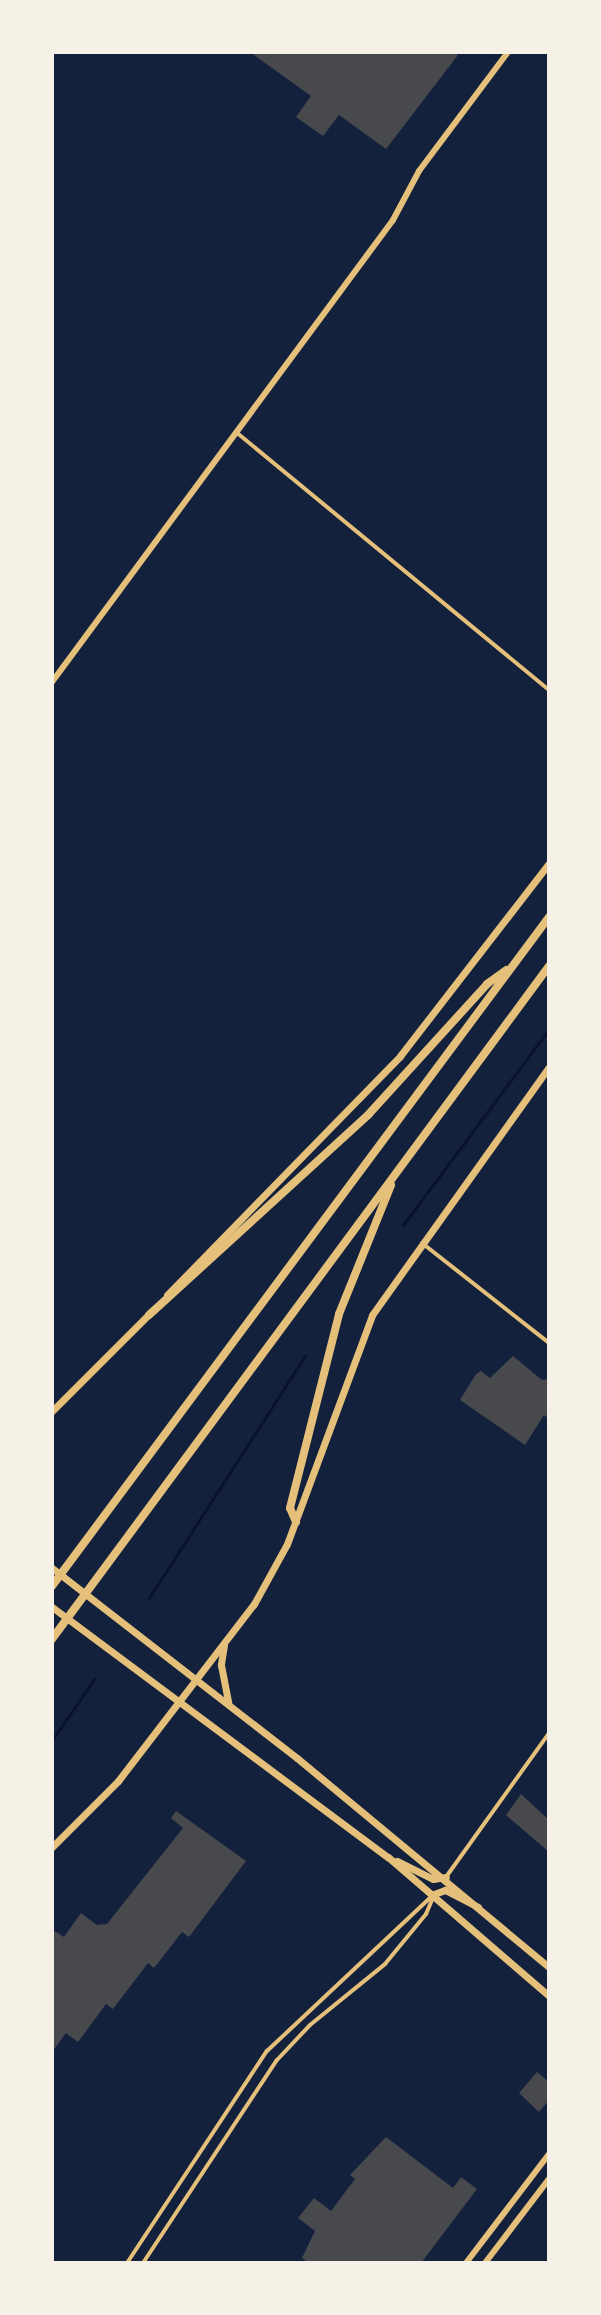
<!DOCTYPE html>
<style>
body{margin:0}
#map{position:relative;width:601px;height:2315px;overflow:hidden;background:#14213d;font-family:"Libre Baskerville",serif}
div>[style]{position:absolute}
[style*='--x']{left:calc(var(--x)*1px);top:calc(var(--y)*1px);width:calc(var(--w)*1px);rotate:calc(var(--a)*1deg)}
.stream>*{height:3px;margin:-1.5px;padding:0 1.5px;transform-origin:1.5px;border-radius:1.5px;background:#0b132b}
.building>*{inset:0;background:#48494c}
.minor>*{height:4px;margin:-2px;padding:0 2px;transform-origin:2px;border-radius:2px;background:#e5c07b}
.secondary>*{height:6px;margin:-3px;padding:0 3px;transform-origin:3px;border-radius:3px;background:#e5c07b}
.primary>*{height:7px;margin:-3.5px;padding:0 3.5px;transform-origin:3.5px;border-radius:3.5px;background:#e5c07b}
.motorway>*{height:8px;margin:-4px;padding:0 4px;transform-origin:4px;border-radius:4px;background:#e5c07b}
span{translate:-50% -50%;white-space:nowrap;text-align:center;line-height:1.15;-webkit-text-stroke:8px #f6f1e7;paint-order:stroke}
.frame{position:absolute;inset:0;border:54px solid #f6f1e7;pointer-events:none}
</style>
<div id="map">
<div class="stream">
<i style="--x:403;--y:1225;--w:244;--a:-53.3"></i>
<i style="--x:149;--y:1598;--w:288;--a:-57.2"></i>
<i style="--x:52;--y:1740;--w:75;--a:-55.3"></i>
</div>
<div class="building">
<i style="clip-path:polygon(250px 52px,453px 52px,458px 55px,386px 149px,339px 115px,323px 136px,296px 117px,311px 96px)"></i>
<i style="clip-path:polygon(513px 1356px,542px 1380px,549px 1379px,549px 1419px,544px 1415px,525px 1445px,460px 1400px,476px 1374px,481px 1371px,490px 1378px)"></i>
<i style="clip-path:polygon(521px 1794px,549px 1820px,549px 1852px,506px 1815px)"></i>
<i style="clip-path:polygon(176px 1811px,246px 1861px,189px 1937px,182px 1932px,154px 1968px,148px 1963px,113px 2009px,106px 2004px,78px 2042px,66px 2033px,52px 2052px,52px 1935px,55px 1931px,64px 1937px,81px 1913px,97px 1925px,107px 1924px,183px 1828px,171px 1818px)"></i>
<i style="clip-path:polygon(537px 2072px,549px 2082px,549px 2100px,539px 2112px,519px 2093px)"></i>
<i style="clip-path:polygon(386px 2137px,453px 2188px,461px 2177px,477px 2189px,421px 2263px,309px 2263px,302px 2258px,315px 2231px,298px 2218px,314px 2198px,331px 2211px,355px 2179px,350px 2175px)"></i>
</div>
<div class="minor">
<i style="--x:236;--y:432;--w:406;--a:39.5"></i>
<i style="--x:422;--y:1243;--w:162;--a:38.2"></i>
<i style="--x:446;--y:1877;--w:177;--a:-54.4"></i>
<i style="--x:127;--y:2263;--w:254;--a:-56.6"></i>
<i style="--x:267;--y:2051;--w:226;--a:-43.2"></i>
<i style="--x:143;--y:2263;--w:243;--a:-56.6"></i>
<i style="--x:277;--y:2060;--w:48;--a:-46.7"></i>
<i style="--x:310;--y:2025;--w:97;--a:-39.1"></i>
<i style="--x:385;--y:1964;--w:65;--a:-50.6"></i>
<i style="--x:426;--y:1914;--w:21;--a:-67"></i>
</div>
<div class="secondary">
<i style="--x:52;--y:682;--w:574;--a:-53.57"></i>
<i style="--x:393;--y:220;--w:55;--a:-62"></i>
<i style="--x:419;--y:171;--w:149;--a:-53.2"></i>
<i style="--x:466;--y:2263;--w:137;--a:-52.7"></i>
<i style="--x:485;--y:2263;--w:106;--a:-52.7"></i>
</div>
<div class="primary">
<i style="--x:167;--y:1295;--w:334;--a:-45.7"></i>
<i style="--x:400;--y:1056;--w:244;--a:-52.3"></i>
<i style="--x:52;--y:1411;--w:139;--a:-45"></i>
<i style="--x:52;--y:1568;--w:310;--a:37.8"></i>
<i style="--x:297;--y:1758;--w:327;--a:39.7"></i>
<i style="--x:52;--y:1607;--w:419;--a:36.7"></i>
<i style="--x:388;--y:1857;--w:213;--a:40.8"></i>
<i style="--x:224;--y:1645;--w:20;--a:99"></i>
<i style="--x:221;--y:1665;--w:38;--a:79"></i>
<i style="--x:52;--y:1847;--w:93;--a:-45"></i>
<i style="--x:118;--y:1781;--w:223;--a:-52.5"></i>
<i style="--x:254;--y:1604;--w:68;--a:-61.2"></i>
<i style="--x:287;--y:1544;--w:244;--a:-69.6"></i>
<i style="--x:372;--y:1315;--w:305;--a:-54.5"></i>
<i style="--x:397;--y:1861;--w:40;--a:26.6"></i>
<i style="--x:433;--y:1879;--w:13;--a:-9"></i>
<i style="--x:434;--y:1894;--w:12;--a:-20"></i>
<i style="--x:445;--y:1890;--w:37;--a:27"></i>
</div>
<div class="motorway">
<i style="--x:149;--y:1315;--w:297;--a:-42.4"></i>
<i style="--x:368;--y:1115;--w:177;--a:-47.7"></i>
<i style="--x:487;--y:984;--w:24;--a:-36"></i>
<i style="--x:296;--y:1522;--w:15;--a:-113"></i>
<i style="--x:290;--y:1508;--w:200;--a:-75.8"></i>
<i style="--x:339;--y:1314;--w:139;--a:-68"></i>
<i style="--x:52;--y:1586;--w:833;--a:-53.39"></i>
<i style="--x:52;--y:1639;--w:837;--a:-53.55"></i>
</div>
<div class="frame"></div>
</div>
